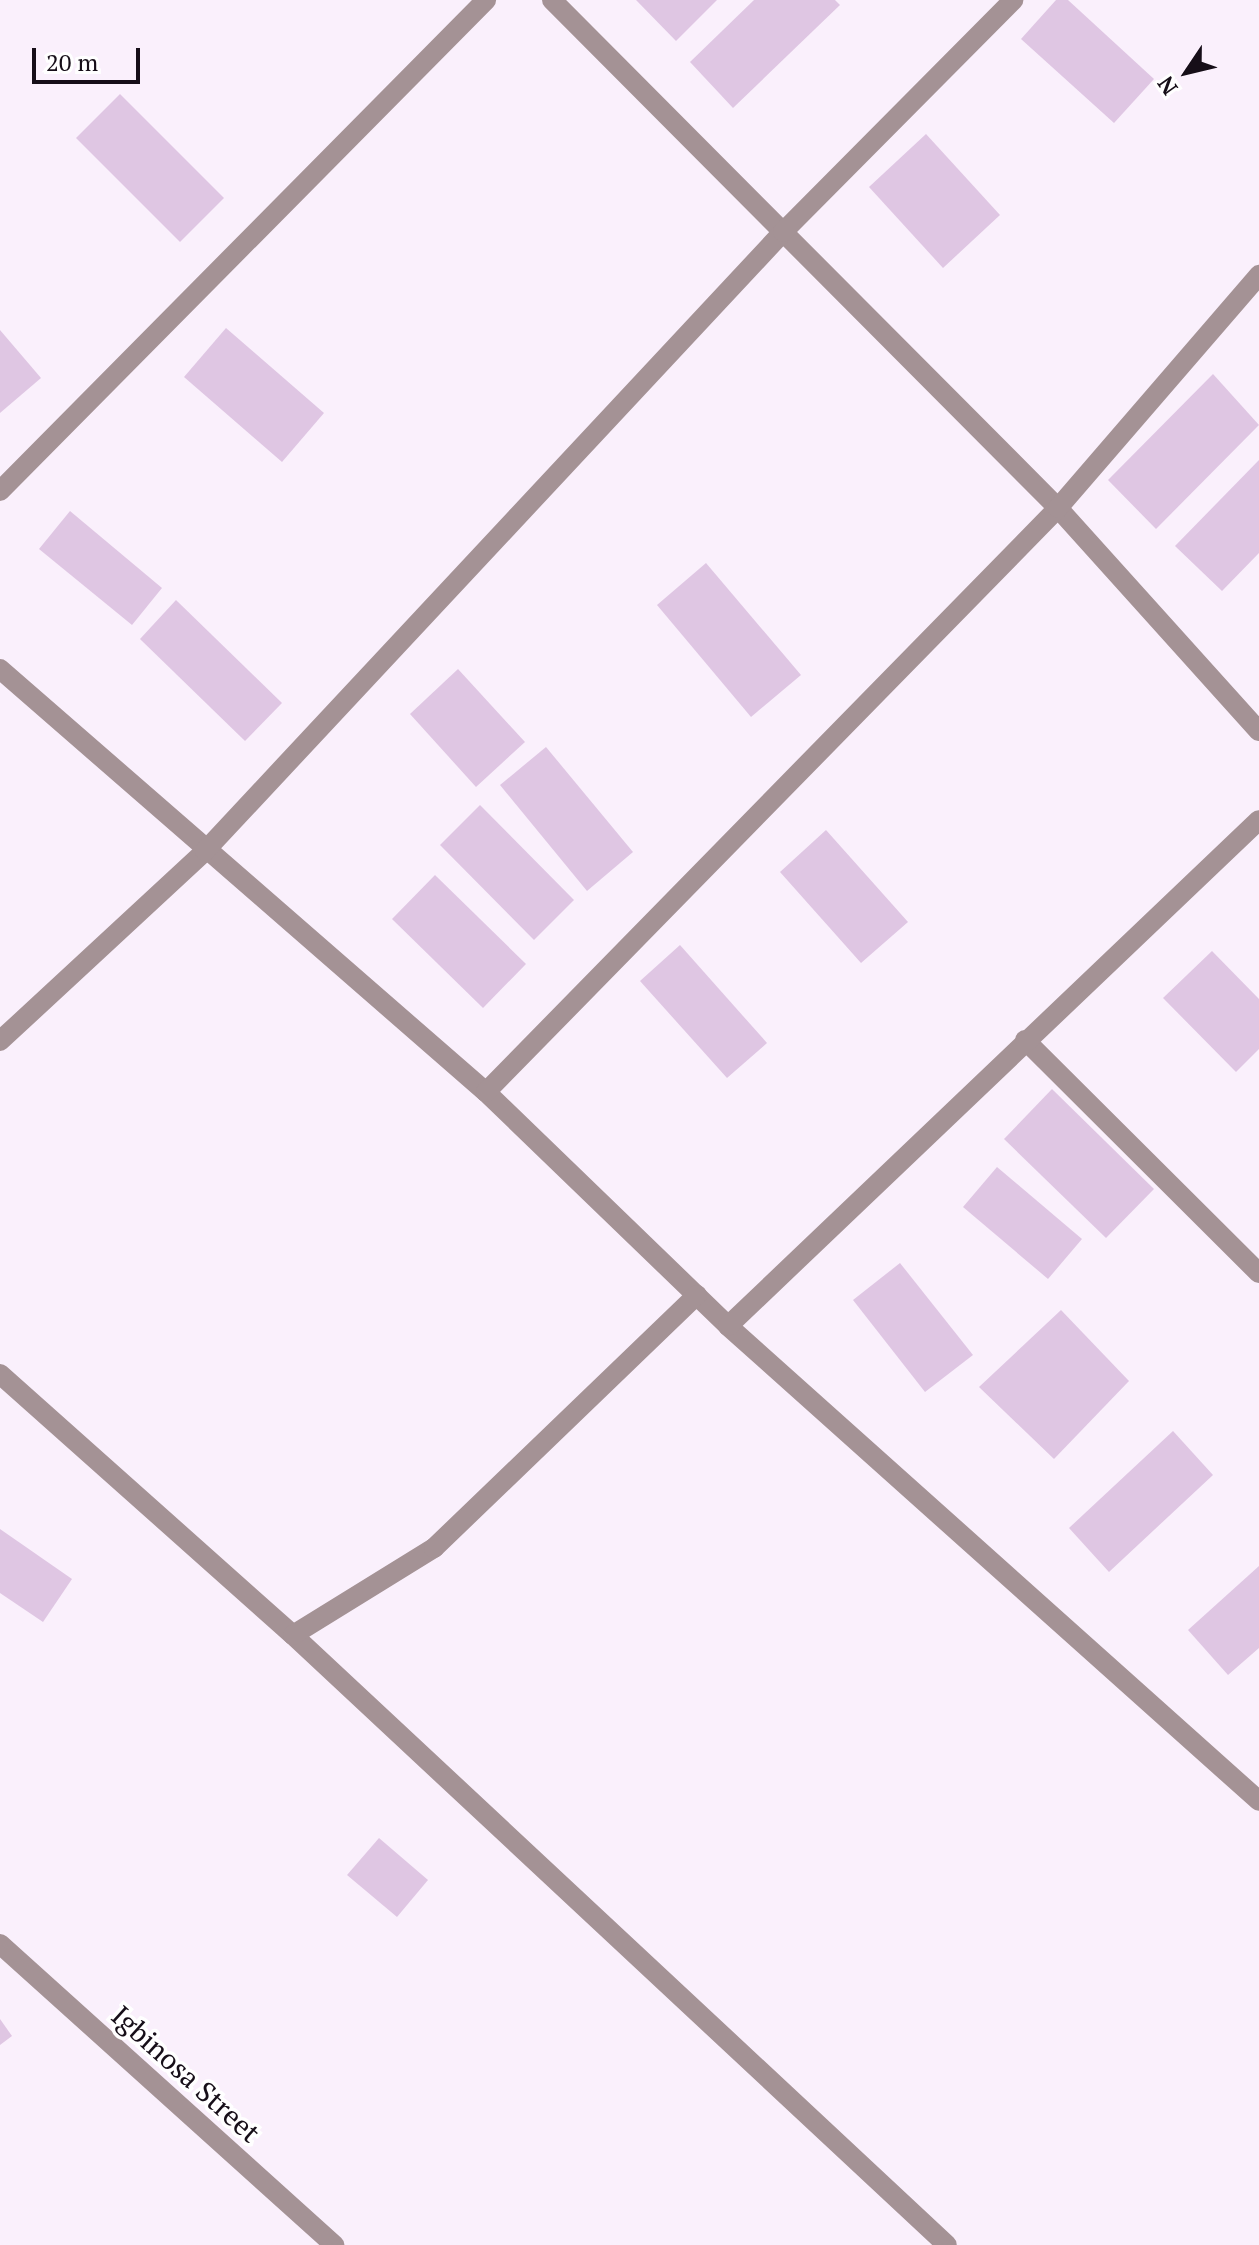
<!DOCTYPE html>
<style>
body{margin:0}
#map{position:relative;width:1259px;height:2245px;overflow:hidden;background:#faf0fc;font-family:"PT Serif",serif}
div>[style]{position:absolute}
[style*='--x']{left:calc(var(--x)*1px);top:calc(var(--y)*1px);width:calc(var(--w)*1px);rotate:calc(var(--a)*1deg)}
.building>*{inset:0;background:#dfc6e3}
.minor>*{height:20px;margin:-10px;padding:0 10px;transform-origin:10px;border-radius:10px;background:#a49295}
span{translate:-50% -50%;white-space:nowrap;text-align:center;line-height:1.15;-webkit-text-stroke:7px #fff;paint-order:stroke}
.street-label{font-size:28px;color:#160e18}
.north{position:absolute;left:1147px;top:32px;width:80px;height:80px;-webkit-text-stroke:6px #fff;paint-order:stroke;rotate:235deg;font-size:22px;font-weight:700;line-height:32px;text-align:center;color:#160e18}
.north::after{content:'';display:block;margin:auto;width:28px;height:36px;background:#160e18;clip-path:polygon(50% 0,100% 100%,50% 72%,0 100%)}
.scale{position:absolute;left:32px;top:48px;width:108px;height:36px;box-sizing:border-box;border:4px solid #160e18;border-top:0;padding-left:10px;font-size:24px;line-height:28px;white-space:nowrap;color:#160e18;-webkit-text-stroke:6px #fff;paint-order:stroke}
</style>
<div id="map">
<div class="building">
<i style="clip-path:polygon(636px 0,717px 0,676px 41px)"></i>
<i style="clip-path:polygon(754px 0,835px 0,840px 5px,733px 108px,690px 62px)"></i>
<i style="clip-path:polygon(1056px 0,1068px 0,1154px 79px,1114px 123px,1021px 39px)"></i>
<i style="clip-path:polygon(120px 94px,224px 198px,180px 242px,76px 138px)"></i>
<i style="clip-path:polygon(926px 134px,1000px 215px,943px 268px,869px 187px)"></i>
<i style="clip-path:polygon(226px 328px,324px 413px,282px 462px,184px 377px)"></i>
<i style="clip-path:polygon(0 330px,41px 378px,0 413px)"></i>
<i style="clip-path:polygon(1213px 374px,1259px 425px,1156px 529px,1108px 480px)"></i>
<i style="clip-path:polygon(1259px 460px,1259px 553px,1222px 591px,1175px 546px)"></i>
<i style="clip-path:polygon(70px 511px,162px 588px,132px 625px,39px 549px)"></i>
<i style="clip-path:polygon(706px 563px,801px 675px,751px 717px,657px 605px)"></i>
<i style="clip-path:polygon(176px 600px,282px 703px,245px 741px,140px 639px)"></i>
<i style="clip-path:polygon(458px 669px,525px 742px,476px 787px,410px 714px)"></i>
<i style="clip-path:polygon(546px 747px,633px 852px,587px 891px,500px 785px)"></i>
<i style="clip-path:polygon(480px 805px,574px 900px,534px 940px,440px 845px)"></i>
<i style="clip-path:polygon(826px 830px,908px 922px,861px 963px,780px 872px)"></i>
<i style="clip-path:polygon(435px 875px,526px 964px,483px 1008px,392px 919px)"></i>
<i style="clip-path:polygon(680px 945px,767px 1043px,727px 1078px,640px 981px)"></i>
<i style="clip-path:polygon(1212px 951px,1259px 999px,1259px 1049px,1236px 1072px,1163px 998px)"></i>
<i style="clip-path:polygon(1052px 1089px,1154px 1189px,1106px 1238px,1004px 1139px)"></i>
<i style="clip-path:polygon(997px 1167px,1082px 1239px,1048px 1279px,963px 1207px)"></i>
<i style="clip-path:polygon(900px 1263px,973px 1355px,925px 1392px,853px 1300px)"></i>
<i style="clip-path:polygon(1061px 1310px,1129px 1381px,1054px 1459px,979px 1387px)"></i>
<i style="clip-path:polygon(1173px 1431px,1213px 1475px,1109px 1572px,1069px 1528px)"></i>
<i style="clip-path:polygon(0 1529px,72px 1579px,43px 1622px,0 1593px)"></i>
<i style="clip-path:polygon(1259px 1566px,1259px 1648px,1228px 1675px,1188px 1630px)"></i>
<i style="clip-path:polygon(379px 1838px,428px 1880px,397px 1917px,347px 1875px)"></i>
<i style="clip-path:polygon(0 2019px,12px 2036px,0 2045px)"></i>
</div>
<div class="minor">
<i style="--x:552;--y:0;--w:717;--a:45.11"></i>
<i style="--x:1058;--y:508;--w:300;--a:48"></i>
<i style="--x:0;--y:491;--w:691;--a:-45.29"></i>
<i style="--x:0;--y:669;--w:644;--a:41.04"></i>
<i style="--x:486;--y:1092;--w:337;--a:44"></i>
<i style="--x:728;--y:1326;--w:712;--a:41.81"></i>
<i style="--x:1025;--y:1040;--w:330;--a:44.9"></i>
<i style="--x:0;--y:1041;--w:280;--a:-42.8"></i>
<i style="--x:205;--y:851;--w:847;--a:-46.96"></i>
<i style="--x:783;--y:232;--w:327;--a:-45.2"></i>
<i style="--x:486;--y:1092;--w:817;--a:-45.59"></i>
<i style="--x:1058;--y:508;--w:308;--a:-49.2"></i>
<i style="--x:728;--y:1326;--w:733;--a:-43.62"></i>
<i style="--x:0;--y:1374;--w:392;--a:41.7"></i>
<i style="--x:293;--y:1635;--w:894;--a:43.01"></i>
<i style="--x:293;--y:1635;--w:166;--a:-31.7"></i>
<i style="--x:434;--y:1548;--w:365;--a:-43.9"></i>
<i style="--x:0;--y:1944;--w:450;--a:42"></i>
</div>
<div class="street-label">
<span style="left:186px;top:2074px;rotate:42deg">Igbinosa Street</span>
</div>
<div class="north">N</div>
<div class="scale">20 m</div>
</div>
